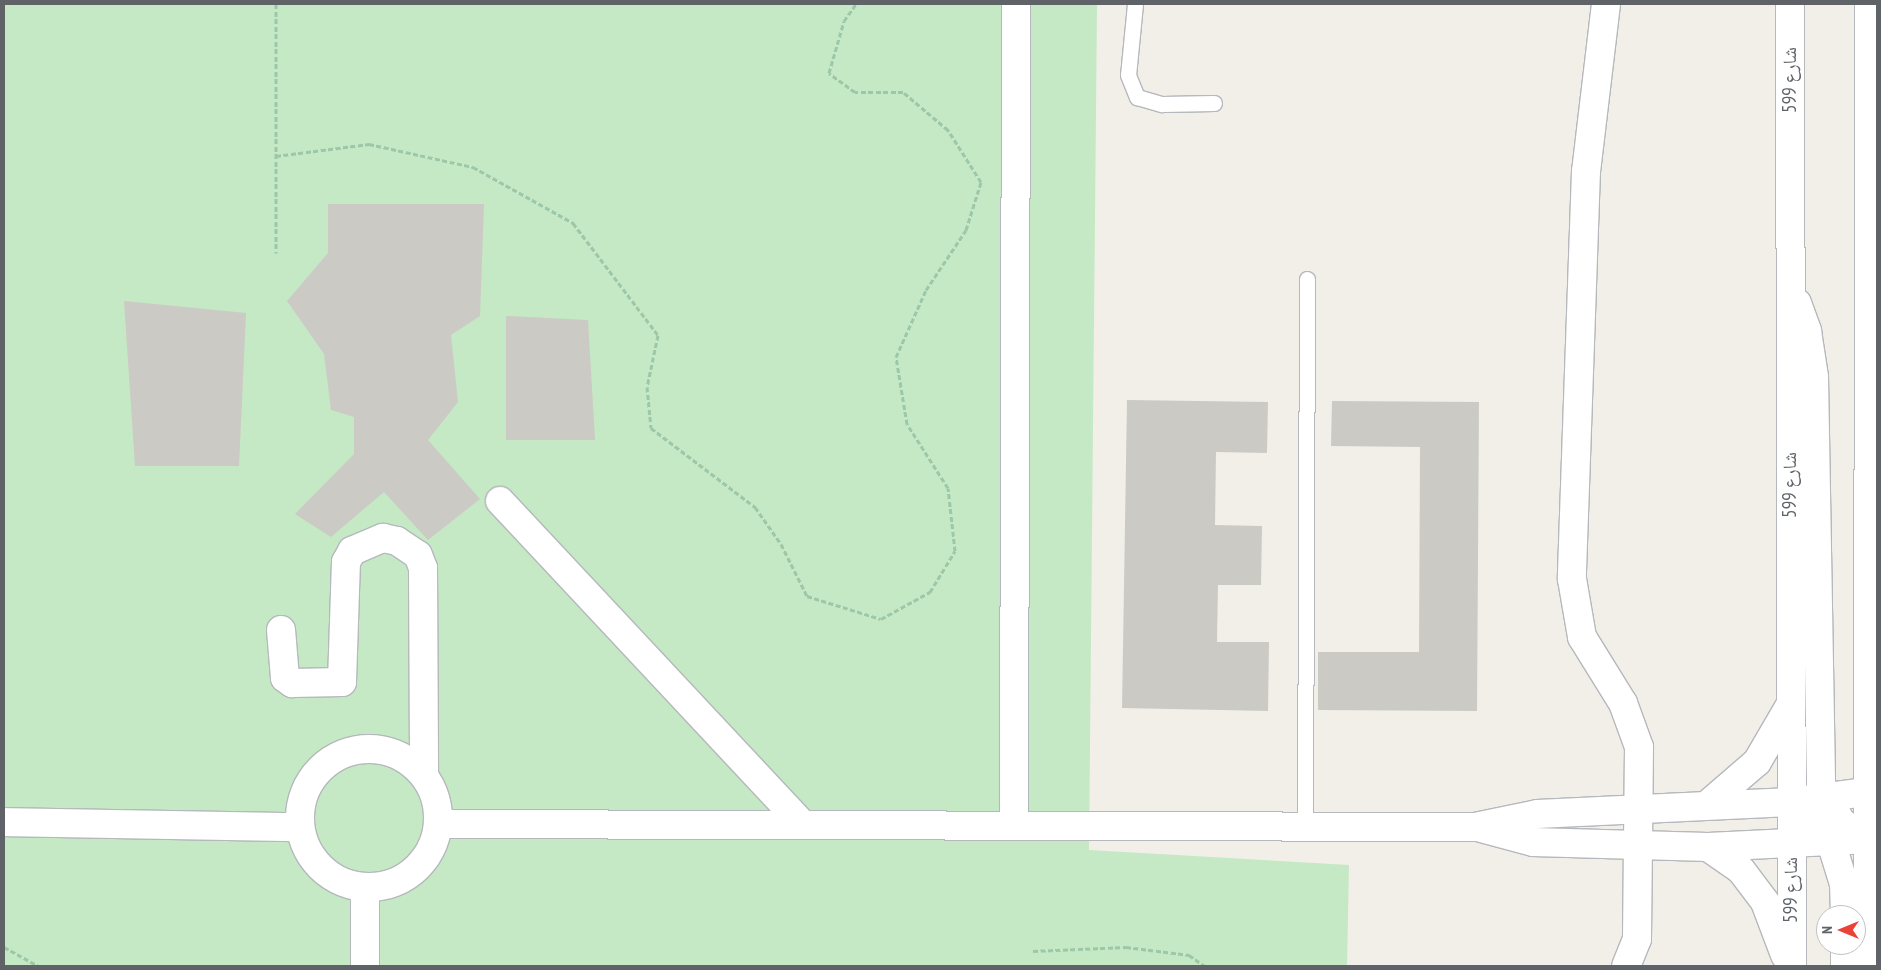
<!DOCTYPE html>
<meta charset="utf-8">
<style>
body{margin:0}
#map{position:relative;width:1881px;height:970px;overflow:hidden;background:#f1efe8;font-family:"PT Sans Narrow","Noto Naskh Arabic",sans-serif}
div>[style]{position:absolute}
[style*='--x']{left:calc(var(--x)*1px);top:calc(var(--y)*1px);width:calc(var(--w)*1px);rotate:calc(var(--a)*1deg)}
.green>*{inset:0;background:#c5e8c5}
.building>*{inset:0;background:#cccac5}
.path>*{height:3px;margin-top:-1.5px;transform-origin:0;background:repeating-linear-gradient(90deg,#9cc7a9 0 5px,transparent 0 7.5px)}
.roads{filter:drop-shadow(1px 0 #b5b8bc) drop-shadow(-1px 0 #b5b8bc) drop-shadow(0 1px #b5b8bc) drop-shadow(0 -1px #b5b8bc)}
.lane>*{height:15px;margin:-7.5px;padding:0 7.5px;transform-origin:7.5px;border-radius:7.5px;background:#fff}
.street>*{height:28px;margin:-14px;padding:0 14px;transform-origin:14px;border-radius:14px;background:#fff}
.street>.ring{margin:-14px;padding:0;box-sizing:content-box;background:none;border:28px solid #fff;border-radius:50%}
.secondary>*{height:28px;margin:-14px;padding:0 14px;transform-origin:14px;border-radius:14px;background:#fff}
span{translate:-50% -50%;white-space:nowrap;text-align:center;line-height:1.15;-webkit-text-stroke:5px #fff;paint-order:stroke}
.street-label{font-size:19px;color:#5f6368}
.frame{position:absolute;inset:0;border:5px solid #5f6368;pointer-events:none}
.north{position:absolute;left:1816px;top:905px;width:50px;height:50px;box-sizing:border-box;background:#fff;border:1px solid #bfc1c3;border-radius:50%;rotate:270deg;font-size:14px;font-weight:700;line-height:20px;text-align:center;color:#5f6368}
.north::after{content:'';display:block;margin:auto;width:18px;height:22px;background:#ea4335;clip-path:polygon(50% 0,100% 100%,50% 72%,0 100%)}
</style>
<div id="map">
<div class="green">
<i style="clip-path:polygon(4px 4px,1097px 4px,1089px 850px,1349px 865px,1347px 966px,4px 966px)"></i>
</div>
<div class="building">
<i style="clip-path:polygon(328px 204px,484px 204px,480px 316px,451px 335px,458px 402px,428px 440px,480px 499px,428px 540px,384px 492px,331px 537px,295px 514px,354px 454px,354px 417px,331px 410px,324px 354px,287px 301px,328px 253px)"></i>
<i style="clip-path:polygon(124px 301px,246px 313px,239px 466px,135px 466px)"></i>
<i style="clip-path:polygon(506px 316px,588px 320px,595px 440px,506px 440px)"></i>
<i style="clip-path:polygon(1127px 400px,1268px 402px,1267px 453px,1216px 452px,1215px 525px,1262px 526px,1261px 585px,1218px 585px,1217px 642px,1269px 642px,1268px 711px,1122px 708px)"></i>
<i style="clip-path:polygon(1332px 401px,1479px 402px,1477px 711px,1318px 710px,1318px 652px,1419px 652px,1420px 447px,1331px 446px)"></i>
</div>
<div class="path">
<i style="--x:276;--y:4;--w:249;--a:90"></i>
<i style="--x:276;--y:156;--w:94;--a:-7.4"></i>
<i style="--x:369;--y:144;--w:107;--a:12.5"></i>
<i style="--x:473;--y:167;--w:115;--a:29.2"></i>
<i style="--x:573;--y:223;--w:141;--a:52.8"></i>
<i style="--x:658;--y:335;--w:53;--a:101.9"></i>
<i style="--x:647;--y:387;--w:41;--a:84.4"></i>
<i style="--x:651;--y:428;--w:131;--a:37.2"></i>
<i style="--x:755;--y:507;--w:45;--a:54.9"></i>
<i style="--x:781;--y:544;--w:58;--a:63.4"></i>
<i style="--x:807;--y:596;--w:77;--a:17.3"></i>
<i style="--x:881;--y:619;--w:56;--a:-28.9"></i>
<i style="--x:930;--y:592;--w:48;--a:-58.6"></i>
<i style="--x:955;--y:551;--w:63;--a:-96.3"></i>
<i style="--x:948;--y:488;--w:76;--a:-122.6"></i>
<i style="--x:907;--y:424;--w:68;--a:-99.3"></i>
<i style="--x:896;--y:357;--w:73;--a:-65.9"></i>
<i style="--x:926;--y:290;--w:72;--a:-56.3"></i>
<i style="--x:966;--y:230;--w:50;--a:-72.6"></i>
<i style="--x:981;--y:182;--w:62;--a:-122.4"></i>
<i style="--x:948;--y:130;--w:59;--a:-139.8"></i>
<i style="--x:903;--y:92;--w:48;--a:180"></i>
<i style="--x:855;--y:92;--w:32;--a:-144"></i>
<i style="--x:829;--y:73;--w:54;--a:-73.9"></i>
<i style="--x:844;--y:21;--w:21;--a:-55"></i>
<i style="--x:4;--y:947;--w:39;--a:29"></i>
<i style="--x:1033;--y:951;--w:93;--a:-2.5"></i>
<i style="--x:1126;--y:947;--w:64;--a:7.2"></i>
<i style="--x:1189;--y:955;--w:19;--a:35"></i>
</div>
<div class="roads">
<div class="lane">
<i style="--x:1135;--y:4;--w:71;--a:95.6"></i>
<i style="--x:1128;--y:75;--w:24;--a:68"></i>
<i style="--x:1137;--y:97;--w:26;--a:16"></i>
<i style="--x:1162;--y:104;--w:52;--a:-1.1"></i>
<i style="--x:1305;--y:825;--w:546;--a:-89.79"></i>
</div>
<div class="street">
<i style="--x:1606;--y:4;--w:168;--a:96.8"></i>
<i style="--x:1586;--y:171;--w:408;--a:92"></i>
<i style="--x:1572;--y:579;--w:59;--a:80.2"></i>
<i style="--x:1582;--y:637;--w:78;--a:58.2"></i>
<i style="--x:1623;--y:703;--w:47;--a:70"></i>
<i style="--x:1639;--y:747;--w:192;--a:90.6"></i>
<i style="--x:1637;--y:939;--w:29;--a:112"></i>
<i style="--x:500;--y:501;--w:439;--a:46.9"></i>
<i style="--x:281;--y:630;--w:48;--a:85.2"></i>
<i style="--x:285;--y:678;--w:9;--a:36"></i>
<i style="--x:292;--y:683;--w:50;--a:-1.1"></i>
<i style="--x:342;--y:682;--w:120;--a:-88.1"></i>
<i style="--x:346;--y:562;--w:13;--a:-61"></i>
<i style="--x:352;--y:551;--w:34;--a:-23"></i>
<i style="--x:383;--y:538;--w:14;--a:12"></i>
<i style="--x:397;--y:541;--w:25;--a:34"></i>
<i style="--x:418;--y:555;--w:14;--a:69"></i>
<i style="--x:423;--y:568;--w:207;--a:89.7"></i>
<i class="ring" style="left:300px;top:749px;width:110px;height:110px"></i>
<i style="--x:4;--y:822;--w:295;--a:1"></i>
<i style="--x:1014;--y:822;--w:818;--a:-89.86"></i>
<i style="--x:438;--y:824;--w:1037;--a:0.17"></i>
<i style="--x:1475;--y:827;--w:63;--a:-11.8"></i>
<i style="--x:1537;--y:814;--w:254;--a:-2.7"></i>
<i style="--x:1791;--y:802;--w:76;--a:-7.6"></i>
<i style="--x:1481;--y:828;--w:54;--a:15.1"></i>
<i style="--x:1533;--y:842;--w:175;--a:1.6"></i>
<i style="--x:1708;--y:847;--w:143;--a:-2.8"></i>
<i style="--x:365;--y:966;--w:78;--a:-90"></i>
</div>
<div class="secondary">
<i style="--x:1790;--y:4;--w:962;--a:89.88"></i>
<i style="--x:1797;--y:303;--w:30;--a:70"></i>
<i style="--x:1807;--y:331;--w:47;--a:81.3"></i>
<i style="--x:1814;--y:377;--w:408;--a:89"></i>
<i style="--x:1821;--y:785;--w:42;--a:61.6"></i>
<i style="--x:1841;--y:822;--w:31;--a:32"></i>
<i style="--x:1791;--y:802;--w:19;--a:32"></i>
<i style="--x:1807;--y:812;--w:38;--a:51"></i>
<i style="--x:1831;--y:842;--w:44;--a:72.8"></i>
<i style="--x:1844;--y:884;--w:31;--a:88"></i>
<i style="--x:1707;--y:805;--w:66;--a:-40.7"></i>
<i style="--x:1757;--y:762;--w:64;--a:-59.8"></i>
<i style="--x:1708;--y:847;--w:40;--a:34.9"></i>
<i style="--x:1741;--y:870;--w:40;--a:53"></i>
<i style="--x:1765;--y:902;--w:57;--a:69.3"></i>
<i style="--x:1845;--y:945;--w:21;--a:90"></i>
<i style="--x:1868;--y:966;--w:962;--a:-89.94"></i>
</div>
</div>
<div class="street-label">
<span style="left:1790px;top:80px;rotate:-90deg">شارع 599</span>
<span style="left:1790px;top:485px;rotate:-90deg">شارع 599</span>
<span style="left:1791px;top:890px;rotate:-90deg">شارع 599</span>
</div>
<div class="frame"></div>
<div class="north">N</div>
</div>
